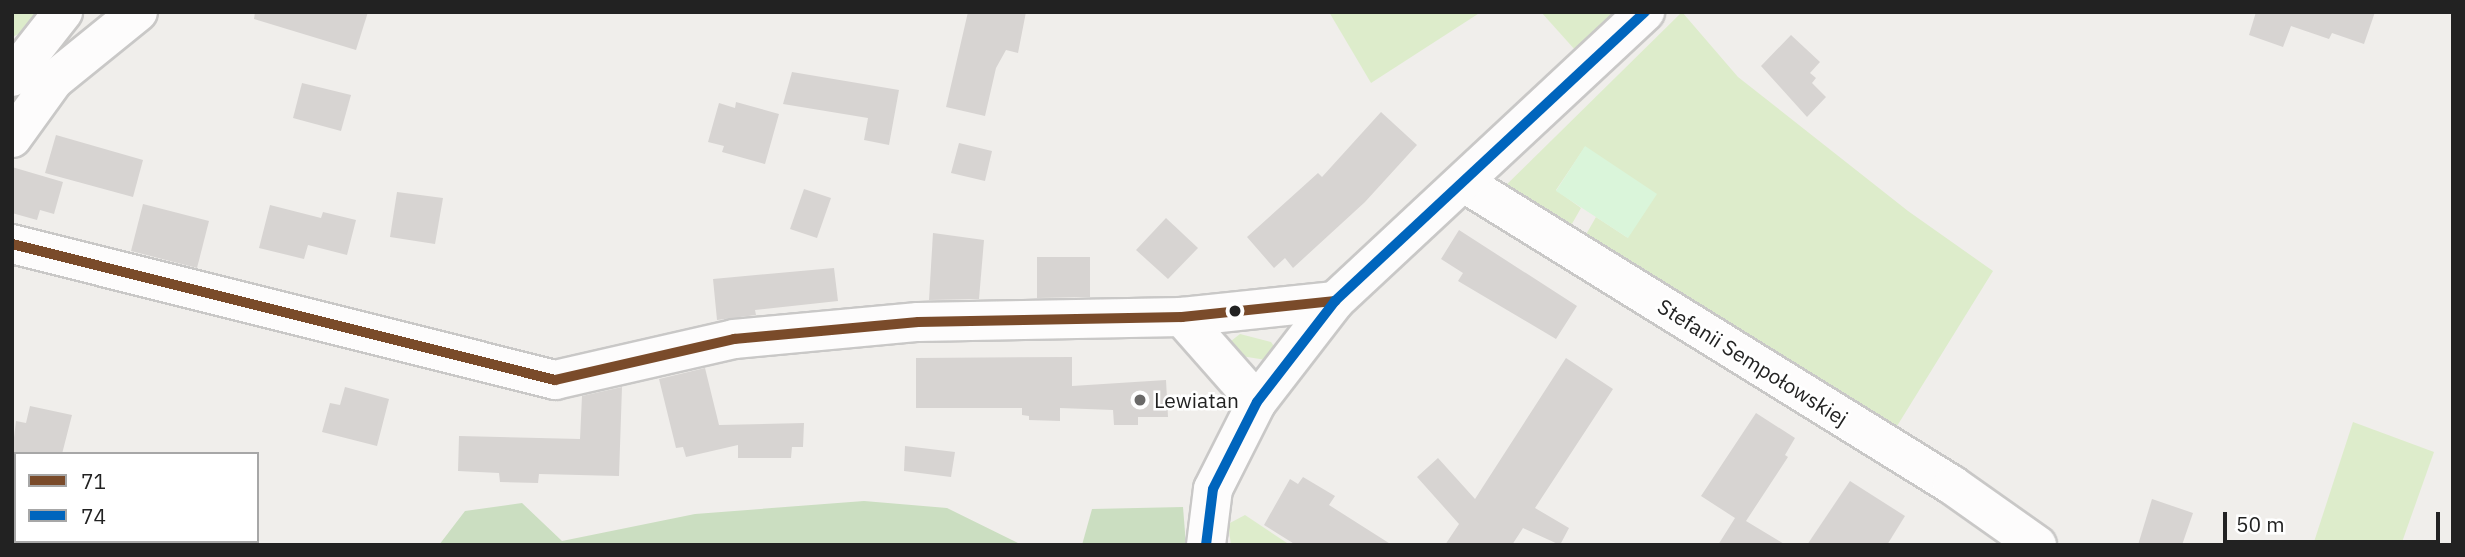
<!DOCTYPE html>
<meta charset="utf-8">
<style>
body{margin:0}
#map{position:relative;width:2465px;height:557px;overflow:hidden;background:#f0eeeb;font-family:"IBM Plex Sans",sans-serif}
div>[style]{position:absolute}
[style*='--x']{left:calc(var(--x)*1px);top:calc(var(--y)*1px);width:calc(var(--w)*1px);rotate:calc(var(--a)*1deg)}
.grass>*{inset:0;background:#ddeccb}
.forest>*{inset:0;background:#cbdec1}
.park>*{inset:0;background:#daf5da}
.building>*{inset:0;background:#d7d4d2}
.roads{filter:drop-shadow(2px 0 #c9c8c7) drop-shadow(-2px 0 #c9c8c7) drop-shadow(0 2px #c9c8c7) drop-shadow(0 -2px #c9c8c7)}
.minor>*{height:38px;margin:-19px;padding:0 19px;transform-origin:19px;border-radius:19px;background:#fdfcfc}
.bus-1>*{height:10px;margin:-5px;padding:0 5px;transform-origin:5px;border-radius:5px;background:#7a4b2a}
.bus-2>*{height:10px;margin:-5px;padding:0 5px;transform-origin:5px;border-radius:5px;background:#0065bd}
.dots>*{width:19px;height:19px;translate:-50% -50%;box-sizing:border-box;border:4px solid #fff;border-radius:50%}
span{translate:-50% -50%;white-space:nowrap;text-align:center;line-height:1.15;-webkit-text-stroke:5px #fff;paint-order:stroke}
.street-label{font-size:21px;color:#222}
.poi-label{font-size:21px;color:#222}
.left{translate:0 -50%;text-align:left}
.frame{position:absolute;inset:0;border:14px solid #222;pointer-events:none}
.legend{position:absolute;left:14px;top:452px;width:245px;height:91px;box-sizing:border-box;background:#fff;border:2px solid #a7a7a7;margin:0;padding:9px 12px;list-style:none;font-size:21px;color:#222}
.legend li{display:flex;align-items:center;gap:14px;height:35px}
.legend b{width:35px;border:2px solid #a7a7a7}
.scale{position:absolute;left:2223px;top:512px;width:217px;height:32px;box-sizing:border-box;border:4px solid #222;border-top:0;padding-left:9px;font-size:21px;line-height:24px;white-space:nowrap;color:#222;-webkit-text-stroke:5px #fff;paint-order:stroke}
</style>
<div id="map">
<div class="grass">
<i style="clip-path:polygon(12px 12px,47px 12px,35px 27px,12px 37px)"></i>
<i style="clip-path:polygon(1329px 12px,1481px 12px,1371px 83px)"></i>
<i style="clip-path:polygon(1541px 12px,1615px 12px,1576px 51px)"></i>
<i style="clip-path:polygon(1682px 12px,1738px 77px,1908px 211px,1993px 271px,1889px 439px,1580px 245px,1596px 217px,1628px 238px,1585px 147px,1556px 190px,1581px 208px,1565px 236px,1496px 195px)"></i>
<i style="clip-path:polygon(1240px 334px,1271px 342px,1276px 349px,1266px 360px,1235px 355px,1231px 341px)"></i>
<i style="clip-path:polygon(2353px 422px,2434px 452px,2401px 545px,2313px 545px)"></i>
<i style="clip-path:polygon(1245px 515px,1290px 545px,1231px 545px,1228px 524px)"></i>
</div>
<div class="forest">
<i style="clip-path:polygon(864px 501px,947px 508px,1022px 545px,439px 545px,465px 511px,522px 503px,562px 541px,695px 514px)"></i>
<i style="clip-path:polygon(1183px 507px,1186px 545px,1082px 545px,1092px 509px)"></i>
</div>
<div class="park">
<i style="clip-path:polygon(1585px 146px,1657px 194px,1628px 238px,1556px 191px)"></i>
</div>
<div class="building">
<i style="clip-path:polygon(255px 12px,368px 12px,356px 50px,254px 19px)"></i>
<i style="clip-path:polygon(968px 12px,1026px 12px,1018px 53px,1006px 50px,996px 68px,985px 116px,946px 107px)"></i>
<i style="clip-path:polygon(2256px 12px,2375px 12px,2364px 44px,2332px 33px,2329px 39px,2291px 26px,2283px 47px,2249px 35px)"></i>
<i style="clip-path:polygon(1791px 35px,1820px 62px,1810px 73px,1816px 78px,1812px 83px,1826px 97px,1807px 117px,1761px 66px)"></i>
<i style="clip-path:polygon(792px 72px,899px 90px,889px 145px,864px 140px,868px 118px,783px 104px)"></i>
<i style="clip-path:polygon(302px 83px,351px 95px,341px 131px,293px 118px)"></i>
<i style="clip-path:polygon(736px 102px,779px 114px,765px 164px,722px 152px,724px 146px,708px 142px,719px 103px,735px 108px)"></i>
<i style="clip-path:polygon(1381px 112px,1417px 145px,1365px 202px,1293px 268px,1285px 258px,1274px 268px,1247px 237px,1318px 173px,1322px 177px)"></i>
<i style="clip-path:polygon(56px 135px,143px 160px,133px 197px,45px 173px)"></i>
<i style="clip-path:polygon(959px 143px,992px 151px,985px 181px,951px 173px)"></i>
<i style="clip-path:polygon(12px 167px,63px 182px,54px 214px,40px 210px,37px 220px,12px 213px)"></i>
<i style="clip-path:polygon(804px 189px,831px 198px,817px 238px,790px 229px)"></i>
<i style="clip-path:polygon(397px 192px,443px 198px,435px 244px,390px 237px)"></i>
<i style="clip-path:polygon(143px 204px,209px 221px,197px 268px,131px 251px)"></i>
<i style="clip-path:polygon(270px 205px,321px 218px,323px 212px,356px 220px,347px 255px,308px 245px,304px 259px,259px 248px)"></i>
<i style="clip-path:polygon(1166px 218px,1198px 248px,1168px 279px,1136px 250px)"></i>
<i style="clip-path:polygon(1459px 230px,1577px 306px,1556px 339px,1458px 281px,1463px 273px,1441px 259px)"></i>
<i style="clip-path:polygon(933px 233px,984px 240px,979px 299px,929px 300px)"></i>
<i style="clip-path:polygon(1037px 257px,1090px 257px,1090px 297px,1037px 298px)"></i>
<i style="clip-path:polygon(834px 268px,838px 301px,755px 310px,756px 315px,717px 320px,713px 279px)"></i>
<i style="clip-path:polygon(1072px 357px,1072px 386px,1166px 380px,1168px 417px,1138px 417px,1138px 425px,1114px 425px,1113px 410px,1060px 408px,1060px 421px,1029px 420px,1029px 416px,1022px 415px,1022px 408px,916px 408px,916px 358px)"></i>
<i style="clip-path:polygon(1566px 358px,1613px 389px,1535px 508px,1569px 528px,1560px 545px,1523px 528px,1512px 545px,1445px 545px,1459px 524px,1417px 477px,1438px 458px,1475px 499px)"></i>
<i style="clip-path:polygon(705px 368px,719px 425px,804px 423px,803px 447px,792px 447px,791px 458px,738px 458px,738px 445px,686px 457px,683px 447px,676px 448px,659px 379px)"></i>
<i style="clip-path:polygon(345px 387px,389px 399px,377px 446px,322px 432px,330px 403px,340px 405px)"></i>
<i style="clip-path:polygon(622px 387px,619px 476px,539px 474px,538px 483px,500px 482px,499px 473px,458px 471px,459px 436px,580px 439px,582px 396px)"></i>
<i style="clip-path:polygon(30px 406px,72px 415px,62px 454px,12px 454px,16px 421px,26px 423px)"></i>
<i style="clip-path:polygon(1756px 413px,1795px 438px,1785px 455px,1788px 457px,1746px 521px,1786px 545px,1718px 545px,1735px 518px,1701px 496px)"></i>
<i style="clip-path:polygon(905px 446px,955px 452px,951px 477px,904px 471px)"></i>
<i style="clip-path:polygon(1303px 477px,1335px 496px,1329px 505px,1392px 545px,1296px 545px,1264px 525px,1290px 479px,1298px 484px)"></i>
<i style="clip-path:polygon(1850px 481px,1905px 516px,1887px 545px,1807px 545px)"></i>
<i style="clip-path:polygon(2152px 499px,2193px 513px,2182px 545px,2138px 545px)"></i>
</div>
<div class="roads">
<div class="minor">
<i style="--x:12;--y:77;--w:83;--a:-51.9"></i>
<i style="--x:12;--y:138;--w:72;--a:-54.1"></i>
<i style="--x:54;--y:80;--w:108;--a:-39"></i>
<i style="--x:1466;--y:184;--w:572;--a:31.77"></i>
<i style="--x:1952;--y:485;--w:104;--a:35.2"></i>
<i style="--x:12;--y:244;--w:560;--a:14.06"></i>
<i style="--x:555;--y:380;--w:184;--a:-12.9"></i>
<i style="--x:734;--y:339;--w:185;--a:-5.3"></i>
<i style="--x:918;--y:322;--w:264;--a:-1.1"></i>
<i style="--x:1182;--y:317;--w:154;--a:-6"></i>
<i style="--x:1182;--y:317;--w:113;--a:48.6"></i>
<i style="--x:1206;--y:545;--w:56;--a:-82.9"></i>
<i style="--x:1213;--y:489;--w:97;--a:-63.2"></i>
<i style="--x:1257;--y:402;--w:128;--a:-52.3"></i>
<i style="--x:1335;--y:301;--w:424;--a:-43"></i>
</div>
</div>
<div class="bus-1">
<i style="--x:12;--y:244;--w:560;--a:14.06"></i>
<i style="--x:555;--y:380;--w:184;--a:-12.9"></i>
<i style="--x:734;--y:339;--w:185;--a:-5.3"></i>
<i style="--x:918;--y:322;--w:264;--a:-1.1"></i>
<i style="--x:1182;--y:317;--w:154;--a:-6"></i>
</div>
<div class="bus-2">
<i style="--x:1206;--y:545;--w:56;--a:-82.9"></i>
<i style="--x:1213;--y:489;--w:97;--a:-63.2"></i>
<i style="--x:1257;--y:402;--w:128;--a:-52.3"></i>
<i style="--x:1335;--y:301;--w:424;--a:-43"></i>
</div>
<div class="dots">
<i style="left:1235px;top:311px;background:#222"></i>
<i style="left:1140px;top:400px;background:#6a6968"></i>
</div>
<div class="street-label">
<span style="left:1753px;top:362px;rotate:32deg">Stefanii Sempołowskiej</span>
</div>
<div class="poi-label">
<span class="left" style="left:1154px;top:400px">Lewiatan</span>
</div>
<div class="frame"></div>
<ul class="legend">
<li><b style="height:9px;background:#7a4b2a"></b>71</li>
<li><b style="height:9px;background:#0065bd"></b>74</li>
</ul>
<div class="scale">50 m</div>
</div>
